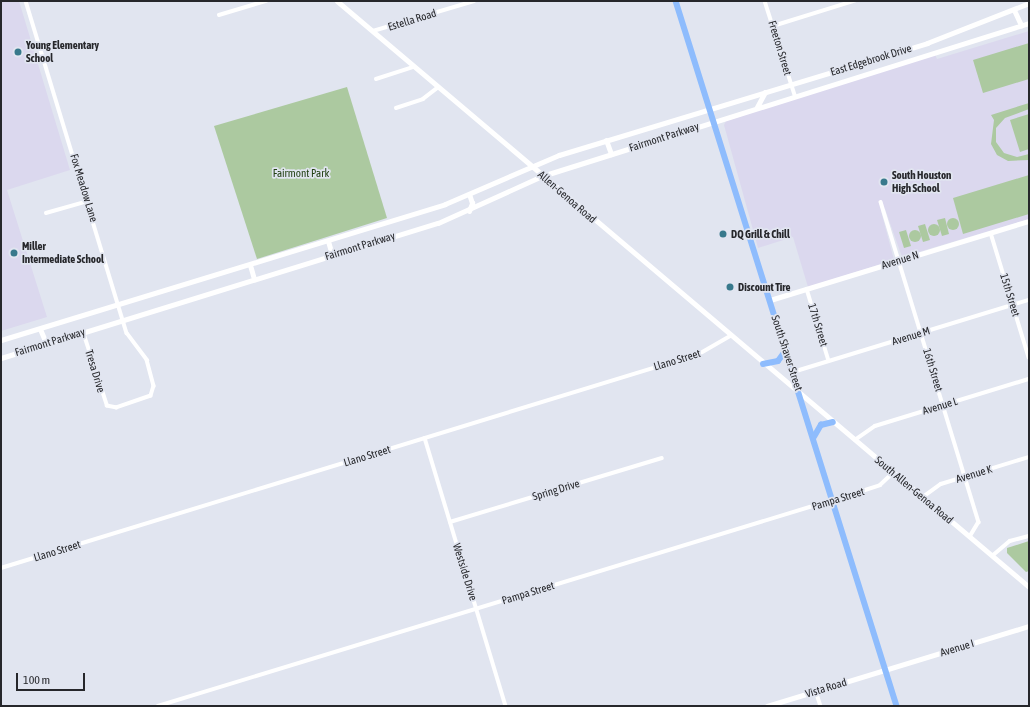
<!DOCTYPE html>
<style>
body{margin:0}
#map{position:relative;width:1030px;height:707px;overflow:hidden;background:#e1e5f0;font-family:"Asap Condensed",sans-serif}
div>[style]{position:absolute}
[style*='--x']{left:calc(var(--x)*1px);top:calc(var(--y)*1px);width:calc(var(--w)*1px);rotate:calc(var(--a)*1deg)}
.education>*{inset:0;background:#dbd8ee}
.green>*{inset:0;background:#acc9a0}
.round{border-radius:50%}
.street>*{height:3.5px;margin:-1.75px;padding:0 1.75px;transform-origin:1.75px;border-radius:1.75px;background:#fff}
.secondary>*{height:5px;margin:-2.5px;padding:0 2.5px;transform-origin:2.5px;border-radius:2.5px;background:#fff}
.primary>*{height:5.5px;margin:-2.75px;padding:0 2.75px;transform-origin:2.75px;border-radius:2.75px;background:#8ebcfd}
.dots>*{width:11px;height:11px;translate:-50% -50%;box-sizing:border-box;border:2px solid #e1e5f0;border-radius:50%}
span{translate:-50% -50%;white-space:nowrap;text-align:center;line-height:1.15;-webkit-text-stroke:3.5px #e1e5f0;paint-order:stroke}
.street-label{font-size:11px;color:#26272b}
.poi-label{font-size:11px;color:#26272b;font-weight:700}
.left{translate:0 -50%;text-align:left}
.park-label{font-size:11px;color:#214012}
.frame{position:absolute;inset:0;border:2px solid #26272b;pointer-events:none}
.scale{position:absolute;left:16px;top:673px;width:69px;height:18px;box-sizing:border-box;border:2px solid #26272b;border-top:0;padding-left:5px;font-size:12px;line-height:14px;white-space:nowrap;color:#26272b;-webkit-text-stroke:3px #e1e5f0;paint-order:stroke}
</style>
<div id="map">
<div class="education">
<i style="clip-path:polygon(1px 1px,19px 1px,70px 170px,7px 190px,47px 317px,1px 331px)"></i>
<i style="clip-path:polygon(1029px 31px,1029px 219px,902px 257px,885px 209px,881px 211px,894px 260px,808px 287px,793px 237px,758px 248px,724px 125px,726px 121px,935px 54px,937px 59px)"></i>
</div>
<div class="green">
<i style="clip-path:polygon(1029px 43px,1029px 79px,983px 93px,973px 60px)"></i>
<i style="clip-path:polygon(347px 87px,387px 218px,257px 259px,214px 126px)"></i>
<i style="clip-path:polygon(1029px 103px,1029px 109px,1005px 118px,996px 128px,996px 142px,1004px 153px,1017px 157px,1029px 154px,1029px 160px,1008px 161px,997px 155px,991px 144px,994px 120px,991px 115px)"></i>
<i style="clip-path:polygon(1029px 114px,1029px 149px,1020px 152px,1010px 120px)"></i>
<i style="clip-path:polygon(1029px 175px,1029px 214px,963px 234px,953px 198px)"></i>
<i class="round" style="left:947px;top:218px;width:12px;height:12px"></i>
<i style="clip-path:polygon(945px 218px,949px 234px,942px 236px,937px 220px)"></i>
<i class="round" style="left:928px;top:224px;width:12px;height:12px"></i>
<i style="clip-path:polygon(925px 224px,930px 240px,923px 242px,918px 226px)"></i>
<i class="round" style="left:909px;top:230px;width:12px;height:12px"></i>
<i style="clip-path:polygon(906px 230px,911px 246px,904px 248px,899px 232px)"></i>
<i style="clip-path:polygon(1029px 541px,1029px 571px,1026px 572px,1007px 553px,1007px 548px)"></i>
</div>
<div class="street">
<i style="--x:26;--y:1;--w:347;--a:73.1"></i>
<i style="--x:127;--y:333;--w:34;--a:53"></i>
<i style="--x:147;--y:360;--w:27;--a:75"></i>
<i style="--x:154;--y:386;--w:10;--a:107"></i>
<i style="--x:151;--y:396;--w:36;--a:161"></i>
<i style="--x:117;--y:408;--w:10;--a:-169"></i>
<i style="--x:107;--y:406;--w:78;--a:-108"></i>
<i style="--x:765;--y:1;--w:99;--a:72.3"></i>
<i style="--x:219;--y:15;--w:49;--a:-16.6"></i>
<i style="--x:773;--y:26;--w:85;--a:-17.2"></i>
<i style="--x:373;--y:31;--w:105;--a:-16.5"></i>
<i style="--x:376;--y:79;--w:39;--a:-18"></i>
<i style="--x:396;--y:108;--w:28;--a:-18"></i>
<i style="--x:423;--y:99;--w:18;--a:-38"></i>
<i style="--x:881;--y:202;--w:335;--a:73"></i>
<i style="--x:979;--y:522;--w:17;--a:121"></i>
<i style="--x:46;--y:213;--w:44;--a:-15.9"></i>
<i style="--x:991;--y:233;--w:130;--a:73"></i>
<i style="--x:807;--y:289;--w:75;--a:73"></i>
<i style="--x:793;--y:372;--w:247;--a:-17"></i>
<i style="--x:425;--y:438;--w:280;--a:73.2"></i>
<i style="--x:855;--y:440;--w:24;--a:-35"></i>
<i style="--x:875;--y:426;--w:161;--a:-17"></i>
<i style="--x:923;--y:497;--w:22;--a:-36"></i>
<i style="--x:941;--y:484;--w:92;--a:-17.1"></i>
<i style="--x:450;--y:522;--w:221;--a:-16.8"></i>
<i style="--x:992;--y:556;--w:23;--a:-40"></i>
<i style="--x:1010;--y:541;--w:20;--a:-15"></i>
<i style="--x:1;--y:568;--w:730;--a:-17.05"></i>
<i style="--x:699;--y:354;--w:36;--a:-30"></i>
<i style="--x:816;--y:691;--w:16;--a:72"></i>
<i style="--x:158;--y:706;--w:733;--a:-16.98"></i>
<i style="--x:859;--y:492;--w:22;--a:-18"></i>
<i style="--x:880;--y:485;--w:18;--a:-43"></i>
</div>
<div class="secondary">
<i style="--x:337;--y:1;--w:907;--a:40.26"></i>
<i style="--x:1014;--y:10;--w:17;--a:65"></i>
<i style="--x:757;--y:107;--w:17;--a:-62"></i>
<i style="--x:606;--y:140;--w:15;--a:70"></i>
<i style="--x:469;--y:211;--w:9;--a:-69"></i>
<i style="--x:472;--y:203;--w:9;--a:-108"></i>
<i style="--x:328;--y:241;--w:15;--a:74"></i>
<i style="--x:250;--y:265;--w:15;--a:74"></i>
<i style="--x:770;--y:300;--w:271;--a:-17"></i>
<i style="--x:40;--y:329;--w:15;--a:67"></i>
<i style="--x:1;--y:340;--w:464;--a:-17"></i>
<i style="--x:445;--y:204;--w:124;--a:-23.3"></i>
<i style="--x:559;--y:155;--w:385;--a:-16.9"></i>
<i style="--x:927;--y:43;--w:110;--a:-21.4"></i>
<i style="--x:1;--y:358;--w:457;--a:-17.2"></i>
<i style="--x:438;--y:223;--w:114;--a:-24.3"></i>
<i style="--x:542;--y:176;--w:510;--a:-17.44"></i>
<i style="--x:767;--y:706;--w:274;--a:-17"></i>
</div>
<div class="primary">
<i style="--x:676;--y:1;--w:739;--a:72.6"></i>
<i style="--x:763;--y:364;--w:15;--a:-11"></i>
<i style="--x:778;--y:361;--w:14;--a:-54"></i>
<i style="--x:814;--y:437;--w:14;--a:-60"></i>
<i style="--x:821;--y:425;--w:12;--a:-14"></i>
</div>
<div class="dots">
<i style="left:18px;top:52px;background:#38798c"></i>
<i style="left:884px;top:182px;background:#38798c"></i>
<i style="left:723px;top:234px;background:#38798c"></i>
<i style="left:14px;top:253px;background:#38798c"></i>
<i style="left:730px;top:287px;background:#38798c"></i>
</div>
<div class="street-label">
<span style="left:412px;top:20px;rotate:-17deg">Estella Road</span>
<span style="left:780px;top:48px;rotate:73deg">Freeton Street</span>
<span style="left:871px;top:60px;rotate:-17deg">East Edgebrook Drive</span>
<span style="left:664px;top:137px;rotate:-18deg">Fairmont Parkway</span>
<span style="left:84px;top:188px;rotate:73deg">Fox Meadow Lane</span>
<span style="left:567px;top:197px;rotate:41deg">Allen-Genoa Road</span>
<span style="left:360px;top:246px;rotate:-17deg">Fairmont Parkway</span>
<span style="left:900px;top:260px;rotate:-17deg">Avenue N</span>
<span style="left:1010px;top:295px;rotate:73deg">15th Street</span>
<span style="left:818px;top:325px;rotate:73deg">17th Street</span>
<span style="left:911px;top:336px;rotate:-17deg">Avenue M</span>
<span style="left:50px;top:342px;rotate:-17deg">Fairmont Parkway</span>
<span style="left:787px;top:353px;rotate:72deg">South Shaver Street</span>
<span style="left:677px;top:360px;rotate:-17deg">Llano Street</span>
<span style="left:933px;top:370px;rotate:73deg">16th Street</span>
<span style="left:95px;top:371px;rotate:73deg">Tresa Drive</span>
<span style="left:940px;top:406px;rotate:-17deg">Avenue L</span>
<span style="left:367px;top:456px;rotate:-17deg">Llano Street</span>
<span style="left:974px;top:474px;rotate:-17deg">Avenue K</span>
<span style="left:556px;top:490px;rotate:-17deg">Spring Drive</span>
<span style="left:914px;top:490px;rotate:40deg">South Allen-Genoa Road</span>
<span style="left:838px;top:499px;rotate:-17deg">Pampa Street</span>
<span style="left:57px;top:551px;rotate:-17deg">Llano Street</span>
<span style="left:465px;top:572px;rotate:73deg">Westside Drive</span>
<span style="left:528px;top:593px;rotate:-17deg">Pampa Street</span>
<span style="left:957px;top:648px;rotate:-17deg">Avenue I</span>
<span style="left:826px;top:688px;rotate:-17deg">Vista Road</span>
</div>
<div class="poi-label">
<span class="left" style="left:26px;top:52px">Young Elementary<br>School</span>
<span class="left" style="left:892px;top:182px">South Houston<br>High School</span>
<span class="left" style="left:731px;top:234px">DQ Grill &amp; Chill</span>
<span class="left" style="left:22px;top:253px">Miller<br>Intermediate School</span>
<span class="left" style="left:738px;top:287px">Discount Tire</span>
</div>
<div class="park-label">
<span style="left:301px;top:173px">Fairmont Park</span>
</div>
<div class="frame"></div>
<div class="scale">100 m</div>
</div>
